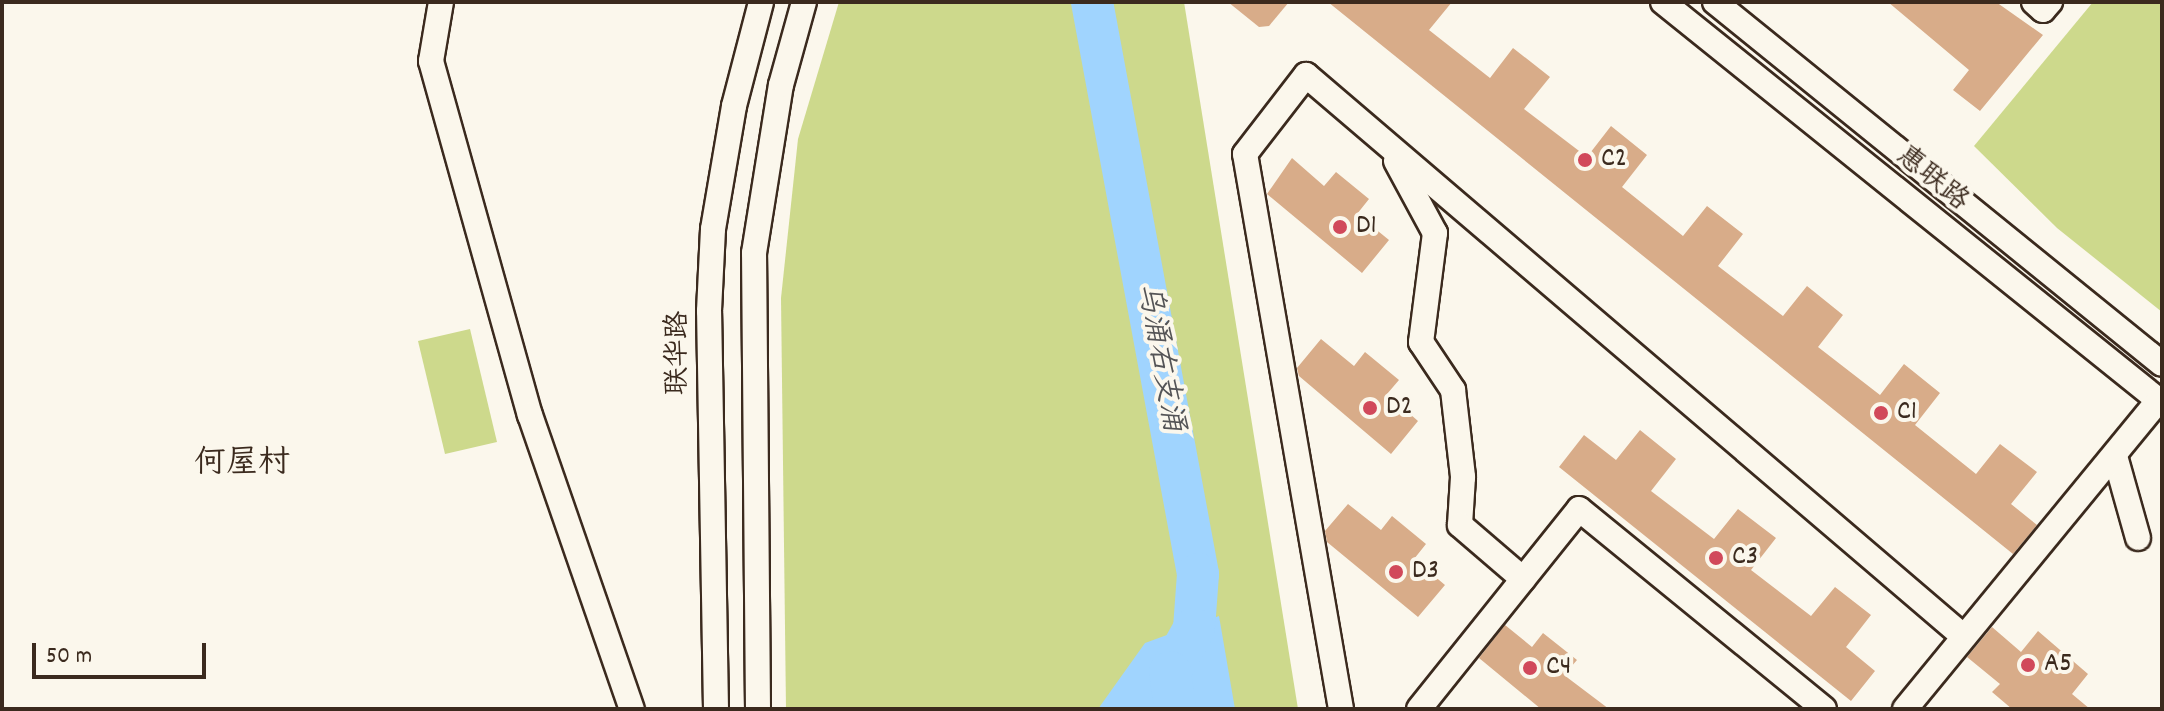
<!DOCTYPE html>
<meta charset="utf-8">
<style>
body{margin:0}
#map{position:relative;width:2164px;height:711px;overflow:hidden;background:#fbf7ec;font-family:Dekko,"LXGW WenKai TC",sans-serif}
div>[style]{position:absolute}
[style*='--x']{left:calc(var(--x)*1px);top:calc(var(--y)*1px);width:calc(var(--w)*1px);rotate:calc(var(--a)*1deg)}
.green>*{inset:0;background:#cdd98c}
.water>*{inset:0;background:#a0d4fe}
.river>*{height:42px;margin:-21px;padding:0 21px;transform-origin:21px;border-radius:21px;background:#a0d4fe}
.building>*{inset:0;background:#d8ac89}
.roads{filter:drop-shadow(2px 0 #3b2a1e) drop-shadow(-2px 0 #3b2a1e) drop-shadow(0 2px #3b2a1e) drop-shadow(0 -2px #3b2a1e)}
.minor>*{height:24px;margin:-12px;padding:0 12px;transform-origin:12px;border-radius:12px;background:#fbf7ec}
.dots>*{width:22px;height:22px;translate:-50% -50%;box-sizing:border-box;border:4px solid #fbf7ec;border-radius:50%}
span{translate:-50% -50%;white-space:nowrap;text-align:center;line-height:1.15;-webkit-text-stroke:8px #fbf7ec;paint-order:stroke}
.poi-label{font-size:28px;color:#3b2a1e}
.left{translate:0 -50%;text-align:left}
.street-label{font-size:28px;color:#3b2a1e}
.water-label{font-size:30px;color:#545456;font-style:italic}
.quarter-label{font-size:32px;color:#3b2a1e}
.frame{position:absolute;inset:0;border:4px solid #3b2a1e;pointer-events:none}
.scale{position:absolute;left:32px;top:643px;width:174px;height:36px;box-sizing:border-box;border:4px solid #3b2a1e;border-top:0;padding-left:10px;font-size:24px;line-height:28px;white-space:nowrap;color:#3b2a1e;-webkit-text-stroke:6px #fbf7ec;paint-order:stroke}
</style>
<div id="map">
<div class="green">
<i style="clip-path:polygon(839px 2px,1184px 2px,1298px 709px,786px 709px,781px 298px,798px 139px)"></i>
<i style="clip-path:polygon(2093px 2px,2162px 2px,2162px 312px,2057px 228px,1974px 146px)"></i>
<i style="clip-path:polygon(470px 329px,497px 442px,445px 454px,418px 341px)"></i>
</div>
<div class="water">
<i style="clip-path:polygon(1219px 616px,1235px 709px,1098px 709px,1145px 643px)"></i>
</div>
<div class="river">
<i style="--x:1092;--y:2;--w:582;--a:79.5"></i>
<i style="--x:1198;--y:574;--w:55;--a:94.2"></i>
<i style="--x:1194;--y:629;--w:49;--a:119.2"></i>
<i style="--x:1170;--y:672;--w:37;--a:82"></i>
</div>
<div class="building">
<i style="clip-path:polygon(1228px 2px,1289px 2px,1269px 26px,1259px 27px)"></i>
<i style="clip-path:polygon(1328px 2px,1452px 2px,1429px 30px,1490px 78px,1513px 48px,1550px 77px,1524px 109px,1587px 157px,1611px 126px,1647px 155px,1622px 187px,1683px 236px,1707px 206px,1743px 234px,1718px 266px,1783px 316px,1807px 286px,1843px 315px,1818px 347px,1880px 395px,1904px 364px,1940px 393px,1915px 425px,1976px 474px,2000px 444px,2037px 472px,2011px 504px,2037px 525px,2013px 554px)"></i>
<i style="clip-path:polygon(1888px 2px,1996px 2px,2043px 35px,1980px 111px,1953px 90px,1969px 70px)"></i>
<i style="clip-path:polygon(1292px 158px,1324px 186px,1336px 172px,1369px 199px,1357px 214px,1389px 240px,1362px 273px,1267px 194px)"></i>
<i style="clip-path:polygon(1321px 339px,1354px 366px,1365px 352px,1399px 380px,1387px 394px,1418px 421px,1391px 454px,1299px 376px,1297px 368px)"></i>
<i style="clip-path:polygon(1640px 430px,1676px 459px,1651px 491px,1714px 539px,1738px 509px,1776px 538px,1751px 570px,1811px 616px,1835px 587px,1871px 615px,1846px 647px,1875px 671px,1851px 701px,1559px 467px,1584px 435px,1616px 460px)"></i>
<i style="clip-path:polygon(1348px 504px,1381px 530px,1392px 516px,1426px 544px,1414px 559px,1445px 585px,1418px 617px,1327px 542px,1325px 531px)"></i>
<i style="clip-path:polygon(1505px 625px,1532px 647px,1543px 633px,1577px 660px,1564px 675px,1609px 709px,1541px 709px,1479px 658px)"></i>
<i style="clip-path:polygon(1992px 627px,2021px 652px,2038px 631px,2088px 674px,2072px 694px,2090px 709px,2012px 709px,1992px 692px,2000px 684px,1967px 657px)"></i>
</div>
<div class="roads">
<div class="minor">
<i style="--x:441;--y:2;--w:60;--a:99.6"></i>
<i style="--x:431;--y:61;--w:368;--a:74.4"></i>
<i style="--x:530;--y:415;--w:311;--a:70.9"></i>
<i style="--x:1663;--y:2;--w:640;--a:38.79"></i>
<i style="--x:1715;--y:2;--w:575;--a:39"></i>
<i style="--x:2034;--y:2;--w:12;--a:42"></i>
<i style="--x:2043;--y:10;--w:11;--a:-49"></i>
<i style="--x:1396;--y:161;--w:82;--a:61.6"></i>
<i style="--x:1435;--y:233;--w:110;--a:97.3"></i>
<i style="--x:1421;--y:342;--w:58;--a:56.3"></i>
<i style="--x:1453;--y:390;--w:88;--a:83.4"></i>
<i style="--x:1463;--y:477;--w:48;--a:93.6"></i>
<i style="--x:1460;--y:525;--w:83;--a:40.6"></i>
<i style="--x:2115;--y:456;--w:85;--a:74.3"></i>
<i style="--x:716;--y:709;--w:398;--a:-91"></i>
<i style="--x:709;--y:311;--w:82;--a:-87.2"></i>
<i style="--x:713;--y:229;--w:125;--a:-80.3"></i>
<i style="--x:734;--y:106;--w:107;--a:-75.4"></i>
<i style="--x:758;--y:709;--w:456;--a:-90.5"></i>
<i style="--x:754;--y:253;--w:170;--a:-80.9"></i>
<i style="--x:781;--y:85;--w:86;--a:-74.5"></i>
<i style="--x:1341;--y:709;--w:563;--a:-99.81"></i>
<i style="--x:1245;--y:154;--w:100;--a:-52.3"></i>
<i style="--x:1306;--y:75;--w:864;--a:40.49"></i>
<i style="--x:1419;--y:709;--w:256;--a:-51.3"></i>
<i style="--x:1579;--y:509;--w:316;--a:39.2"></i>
<i style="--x:1905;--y:709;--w:400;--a:-50.6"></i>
</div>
</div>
<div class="dots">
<i style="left:1585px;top:160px;background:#d1495b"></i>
<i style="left:1340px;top:227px;background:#d1495b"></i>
<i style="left:1370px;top:408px;background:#d1495b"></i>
<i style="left:1881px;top:413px;background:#d1495b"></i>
<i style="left:1716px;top:558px;background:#d1495b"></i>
<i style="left:1396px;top:572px;background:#d1495b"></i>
<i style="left:2028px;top:665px;background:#d1495b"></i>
<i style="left:1530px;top:668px;background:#d1495b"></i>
</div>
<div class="poi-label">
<span class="left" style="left:1601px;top:160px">C2</span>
<span class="left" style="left:1356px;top:227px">D1</span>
<span class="left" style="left:1386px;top:408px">D2</span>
<span class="left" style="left:1897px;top:413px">C1</span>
<span class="left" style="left:1732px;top:558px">C3</span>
<span class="left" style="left:1412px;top:572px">D3</span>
<span class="left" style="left:2044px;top:665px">A5</span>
<span class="left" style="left:1546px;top:668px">C4</span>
</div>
<div class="street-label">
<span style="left:1931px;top:180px;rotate:39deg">惠联路</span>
<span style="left:680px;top:353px;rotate:-90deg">联华路</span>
</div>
<div class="water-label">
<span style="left:1158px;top:358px;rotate:80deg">乌涌右支涌</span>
</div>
<div class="quarter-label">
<span style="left:242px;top:465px">何屋村</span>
</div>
<div class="frame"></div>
<div class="scale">50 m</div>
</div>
